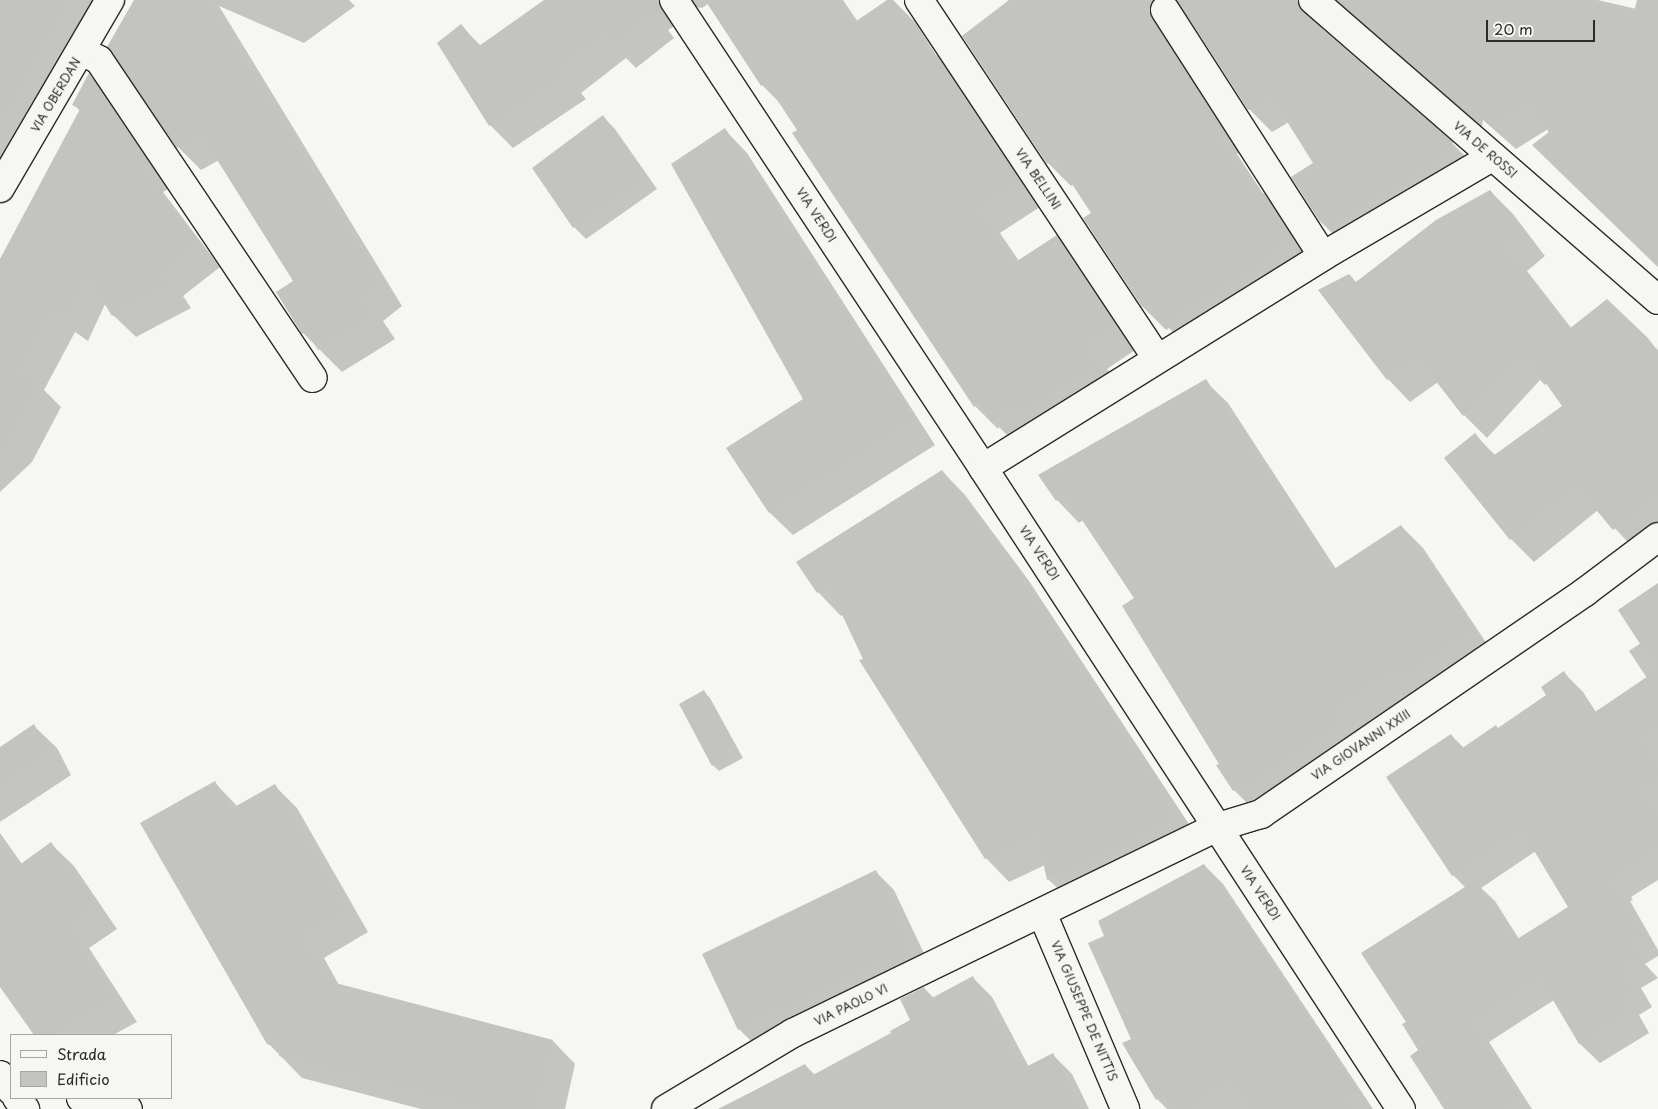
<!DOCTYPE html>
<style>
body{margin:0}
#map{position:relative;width:1658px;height:1109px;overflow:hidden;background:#f6f6f2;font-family:"Playpen Sans",sans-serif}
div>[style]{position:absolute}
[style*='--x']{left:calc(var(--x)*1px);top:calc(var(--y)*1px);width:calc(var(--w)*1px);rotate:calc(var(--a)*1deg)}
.shadow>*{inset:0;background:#0003}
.building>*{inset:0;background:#c3c3c0}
.roads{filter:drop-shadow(1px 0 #2b2b2b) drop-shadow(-1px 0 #2b2b2b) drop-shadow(0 1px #2b2b2b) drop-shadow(0 -1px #2b2b2b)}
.minor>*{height:28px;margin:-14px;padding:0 14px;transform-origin:14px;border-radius:14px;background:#f6f6f2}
span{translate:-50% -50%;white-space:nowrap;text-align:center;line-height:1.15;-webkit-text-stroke:4px #f6f6f2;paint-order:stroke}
.street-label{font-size:12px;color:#2b2b2b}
.legend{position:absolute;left:10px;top:1034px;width:162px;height:65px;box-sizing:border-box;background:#f6f6f2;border:1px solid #a5a5a2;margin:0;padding:6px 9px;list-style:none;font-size:15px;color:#2b2b2b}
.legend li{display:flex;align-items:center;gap:10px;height:25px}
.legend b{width:25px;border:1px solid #a5a5a2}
.scale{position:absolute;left:1486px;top:20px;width:109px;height:22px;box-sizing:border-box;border:2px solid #2b2b2b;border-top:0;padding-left:6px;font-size:15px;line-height:18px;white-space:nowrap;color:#2b2b2b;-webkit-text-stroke:4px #f6f6f2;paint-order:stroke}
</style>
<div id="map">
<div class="shadow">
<i style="clip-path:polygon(0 0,107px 0,0 187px)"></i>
<i style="clip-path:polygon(135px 0,349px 0,355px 6px,304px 43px,219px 6px,402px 306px,383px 321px,395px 339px,342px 372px,303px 333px,278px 293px,295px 282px,219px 160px,201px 170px,178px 147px)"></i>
<i style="clip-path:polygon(546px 0,843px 0,858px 22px,893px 0,915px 22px,938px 58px,960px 80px,1043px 205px,1000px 233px,1019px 261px,1056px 237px,1080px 260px,1138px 348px,1107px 369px,1122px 389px,1015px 443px,999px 427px,998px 429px,975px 406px,782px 105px,762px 85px,708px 4px,702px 8px,696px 7px,688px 10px,682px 21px,668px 30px,674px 38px,636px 68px,626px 58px,581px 93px,586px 99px,513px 148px,490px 125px,461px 26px,481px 46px)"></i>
<i style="clip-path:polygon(1011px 0,1598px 0,1658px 14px,1658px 267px,1556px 168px,1548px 129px,1516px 149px,1483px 120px,1482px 127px,1348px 11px,1340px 7px,1320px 20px,1321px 29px,1452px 143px,1476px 167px,1344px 245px,1321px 222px,1292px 177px,1315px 163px,1289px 122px,1272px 132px,1249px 109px,1188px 17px,1180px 19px,1243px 150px,1237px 154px,1264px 195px,1287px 218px,1316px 263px,1187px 346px,1169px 328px,1166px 330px,1143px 307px,1085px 219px,1093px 213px,1074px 184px,1071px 186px,1048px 163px)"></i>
<i style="clip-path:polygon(89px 75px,111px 97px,172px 187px,163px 192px,220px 267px,183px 296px,191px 308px,136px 337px,113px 315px,106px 302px,88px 341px,75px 332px,44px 390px,61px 407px,32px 462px,0 492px,0 261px,80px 111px,74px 105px)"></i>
<i style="clip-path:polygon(603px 117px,615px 129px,657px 189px,586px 239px,574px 227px)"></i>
<i style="clip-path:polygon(725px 130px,747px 153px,935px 445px,793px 535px,770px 513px,728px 448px,805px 399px)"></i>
<i style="clip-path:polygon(1490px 191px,1513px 214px,1545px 256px,1527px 271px,1572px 329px,1647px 339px,1658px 350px,1658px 535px,1637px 552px,1598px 510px,1534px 562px,1511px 539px,1475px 435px,1496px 456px,1564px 406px,1547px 383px,1545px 385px,1540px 380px,1487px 438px,1464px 415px,1438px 382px,1410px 402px,1388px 379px,1357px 283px)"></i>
<i style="clip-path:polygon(1205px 381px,1228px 403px,1336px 569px,1401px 526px,1423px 548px,1493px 653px,1416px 692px,1354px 732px,1363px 746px,1256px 812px,1234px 790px,1135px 599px,1083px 520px,1079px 523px,1057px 500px)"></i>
<i style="clip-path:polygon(942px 471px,965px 495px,1029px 581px,1200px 841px,1072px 902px,1048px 879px,1045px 865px,1009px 882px,986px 858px,864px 659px,843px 614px,841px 616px,818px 592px)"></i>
<i style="clip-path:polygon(evenodd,1658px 584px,1658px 880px,1631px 897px,1633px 900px,1630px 901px,1658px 950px,1658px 956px,1645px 964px,1658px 978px,1641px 988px,1652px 1007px,1639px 1015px,1649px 1033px,1600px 1063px,1580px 1044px,1554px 1000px,1489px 1042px,1532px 1109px,1446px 1109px,1407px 1022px,1466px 888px,1453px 875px,1451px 735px,1464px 748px,1498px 729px,1548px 696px,1564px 673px,1583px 692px,1596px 712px,1647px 678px,1629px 651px,1641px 643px,1658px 584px,1536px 851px,1570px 907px,1519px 939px,1495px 901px,1481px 888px,1536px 851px)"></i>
<i style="clip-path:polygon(704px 692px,710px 698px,743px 758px,719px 771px,713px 765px)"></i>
<i style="clip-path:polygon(34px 726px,57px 748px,71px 775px,0 822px,0 748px)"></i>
<i style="clip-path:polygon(215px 783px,238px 807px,275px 786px,297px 808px,368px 932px,324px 958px,339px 985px,553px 1041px,575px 1064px,565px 1109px,421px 1109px,302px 1078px,268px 1043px)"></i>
<i style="clip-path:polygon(0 833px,22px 864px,51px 844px,74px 866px,117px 929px,89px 948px,137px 1022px,113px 1035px,36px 1035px,0 984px)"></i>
<i style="clip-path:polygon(1204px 865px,1223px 884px,1373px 1109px,1167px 1109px,1157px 1099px,1133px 1039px,1106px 936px)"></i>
<i style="clip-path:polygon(876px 872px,894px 890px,929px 964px,758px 1048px,739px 1029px)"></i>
<i style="clip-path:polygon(973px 978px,992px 997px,1029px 1067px,1053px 1055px,1072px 1074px,1089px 1109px,718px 1109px,805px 1065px,815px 1075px,892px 1034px,912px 1021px,924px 988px,934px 998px)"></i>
</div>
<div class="building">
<i style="clip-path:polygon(0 0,70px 0,0 124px)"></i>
<i style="clip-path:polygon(134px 0,208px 0,380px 282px,360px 297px,373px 316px,318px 350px,307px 331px,302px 334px,276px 292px,293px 281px,201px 134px,177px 148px,107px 47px)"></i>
<i style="clip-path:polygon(544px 0,659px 0,661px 8px,612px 46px,603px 35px,559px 69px,564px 76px,489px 126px,437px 43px,461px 24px,479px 46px)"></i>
<i style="clip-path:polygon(705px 0,836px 0,852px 24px,887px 0,893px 0,932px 59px,937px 55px,1021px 181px,978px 210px,1014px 263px,1057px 235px,1116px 325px,1085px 345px,1100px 366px,1014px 415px,1010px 409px,991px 421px,979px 402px,974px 407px,792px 133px,797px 130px,766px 83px,761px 86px)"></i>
<i style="clip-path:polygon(1009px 0,1154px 0,1149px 10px,1152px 18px,1221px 126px,1214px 130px,1258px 197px,1264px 193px,1294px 239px,1266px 256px,1269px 261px,1163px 323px,1149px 302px,1142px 307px,1083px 218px,1091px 213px,1055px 158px,1047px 164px,962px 36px)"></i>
<i style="clip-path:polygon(1177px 0,1298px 0,1303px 12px,1453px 142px,1452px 152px,1334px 225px,1328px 217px,1320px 222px,1291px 177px,1313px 163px,1271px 96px,1248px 110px)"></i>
<i style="clip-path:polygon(1337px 0,1587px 0,1634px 12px,1637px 0,1658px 0,1658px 267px,1532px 145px,1549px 132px,1529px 104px,1492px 127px,1460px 99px,1459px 106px)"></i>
<i style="clip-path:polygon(89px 73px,150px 164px,142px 169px,199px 244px,162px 273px,169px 285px,112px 316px,86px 274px,65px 319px,52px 311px,19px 373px,39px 384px,0 457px,0 259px,80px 109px,72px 105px)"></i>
<i style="clip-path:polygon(603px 115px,646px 177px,573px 228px,532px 168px)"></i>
<i style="clip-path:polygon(725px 128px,913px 421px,769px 513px,726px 448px,803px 399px,671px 164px)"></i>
<i style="clip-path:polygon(1490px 190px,1524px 233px,1505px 248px,1569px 329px,1607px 299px,1648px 338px,1658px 352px,1658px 494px,1613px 530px,1576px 486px,1510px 540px,1444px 458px,1475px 433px,1493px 456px,1562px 406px,1528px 358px,1521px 363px,1517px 358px,1463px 416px,1417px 357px,1387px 380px,1318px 290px,1349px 274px,1356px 282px,1436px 220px)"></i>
<i style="clip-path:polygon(1206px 379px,1331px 571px,1401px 525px,1472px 631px,1400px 679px,1394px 670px,1333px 709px,1342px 724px,1250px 783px,1233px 791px,1216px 765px,1219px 764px,1122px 606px,1134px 598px,1066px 496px,1056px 501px,1038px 475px)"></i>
<i style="clip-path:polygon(942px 470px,1004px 557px,1006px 556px,1177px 817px,1047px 880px,1037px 834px,985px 859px,859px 660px,863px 659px,829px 587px,817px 593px,796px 562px)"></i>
<i style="clip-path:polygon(1658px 583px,1658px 726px,1641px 737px,1658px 764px,1658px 778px,1641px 790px,1658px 817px,1658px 849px,1613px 877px,1614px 880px,1611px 882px,1642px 935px,1627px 944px,1640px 958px,1622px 968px,1634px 987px,1620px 996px,1631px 1013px,1579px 1044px,1540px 978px,1471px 1022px,1520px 1099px,1504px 1109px,1444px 1109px,1410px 1056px,1418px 1050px,1402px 1024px,1406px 1022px,1361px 953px,1476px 880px,1514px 941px,1568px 907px,1521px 829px,1452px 876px,1386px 777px,1451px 734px,1461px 749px,1496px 725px,1498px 728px,1546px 695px,1541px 687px,1564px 671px,1592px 714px,1657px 670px,1618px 610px)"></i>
<i style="clip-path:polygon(704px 690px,738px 751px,712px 766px,679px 704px)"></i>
<i style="clip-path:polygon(34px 724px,49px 752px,0 785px,0 747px)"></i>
<i style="clip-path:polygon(215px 781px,231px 809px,275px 784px,346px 910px,302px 935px,328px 981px,553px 1040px,537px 1109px,483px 1109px,279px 1056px,280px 1049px,267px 1044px,140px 823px)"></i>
<i style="clip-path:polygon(0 840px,18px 866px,51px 842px,96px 906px,68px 925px,115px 999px,52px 1035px,34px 1035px,0 987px)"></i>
<i style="clip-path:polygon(1204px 864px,1356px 1091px,1346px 1098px,1353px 1109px,1249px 1109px,1231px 1080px,1190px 1109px,1176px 1109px,1164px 1094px,1156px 1100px,1122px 1043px,1131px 1039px,1088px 943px,1104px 936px,1098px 921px)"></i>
<i style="clip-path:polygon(876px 870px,911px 945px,905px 948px,910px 959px,885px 971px,880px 961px,738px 1030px,702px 954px)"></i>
<i style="clip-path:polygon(973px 976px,1022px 1069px,1053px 1053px,1081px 1109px,719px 1109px,805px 1064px,811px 1076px,891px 1033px,890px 1031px,910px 1020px,900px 999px,924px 987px,930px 999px)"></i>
</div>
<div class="roads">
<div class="minor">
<i style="--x:674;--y:0;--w:561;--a:56.56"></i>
<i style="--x:983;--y:468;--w:765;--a:56.89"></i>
<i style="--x:919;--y:0;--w:430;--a:56.4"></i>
<i style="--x:1313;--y:0;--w:457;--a:41"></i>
<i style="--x:1165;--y:10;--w:292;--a:57.3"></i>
<i style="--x:82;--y:51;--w:19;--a:28"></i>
<i style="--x:99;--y:60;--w:383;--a:56.1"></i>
<i style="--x:0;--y:188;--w:218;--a:-59.7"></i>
<i style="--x:983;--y:468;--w:401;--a:-31.9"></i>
<i style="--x:1323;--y:256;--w:196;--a:-30.4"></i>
<i style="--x:1042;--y:913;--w:213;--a:67"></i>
<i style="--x:0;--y:1075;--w:19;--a:54"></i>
<i style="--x:17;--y:1098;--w:14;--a:54"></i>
<i style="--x:81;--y:1098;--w:48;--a:13.2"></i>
<i style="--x:666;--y:1109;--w:148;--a:-30.9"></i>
<i style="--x:793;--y:1033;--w:472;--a:-25.9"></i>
<i style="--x:1218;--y:827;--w:45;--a:-16.8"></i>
<i style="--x:1261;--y:814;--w:393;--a:-34.4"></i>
<i style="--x:1585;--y:592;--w:91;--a:-37"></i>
</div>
</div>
<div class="street-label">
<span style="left:56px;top:95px;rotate:-59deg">VIA OBERDAN</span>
<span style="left:1485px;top:150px;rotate:41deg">VIA DE ROSSI</span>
<span style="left:1038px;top:179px;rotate:56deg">VIA BELLINI</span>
<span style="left:816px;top:215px;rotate:57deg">VIA VERDI</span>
<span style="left:1039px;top:553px;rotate:57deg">VIA VERDI</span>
<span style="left:1361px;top:745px;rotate:-34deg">VIA GIOVANNI XXIII</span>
<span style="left:1260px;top:893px;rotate:57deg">VIA VERDI</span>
<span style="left:851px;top:1005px;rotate:-26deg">VIA PAOLO VI</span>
<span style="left:1084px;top:1011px;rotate:67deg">VIA GIUSEPPE DE NITTIS</span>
</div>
<ul class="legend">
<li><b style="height:6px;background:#f6f6f2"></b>Strada</li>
<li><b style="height:14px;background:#c3c3c0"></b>Edificio</li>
</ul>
<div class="scale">20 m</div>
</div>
